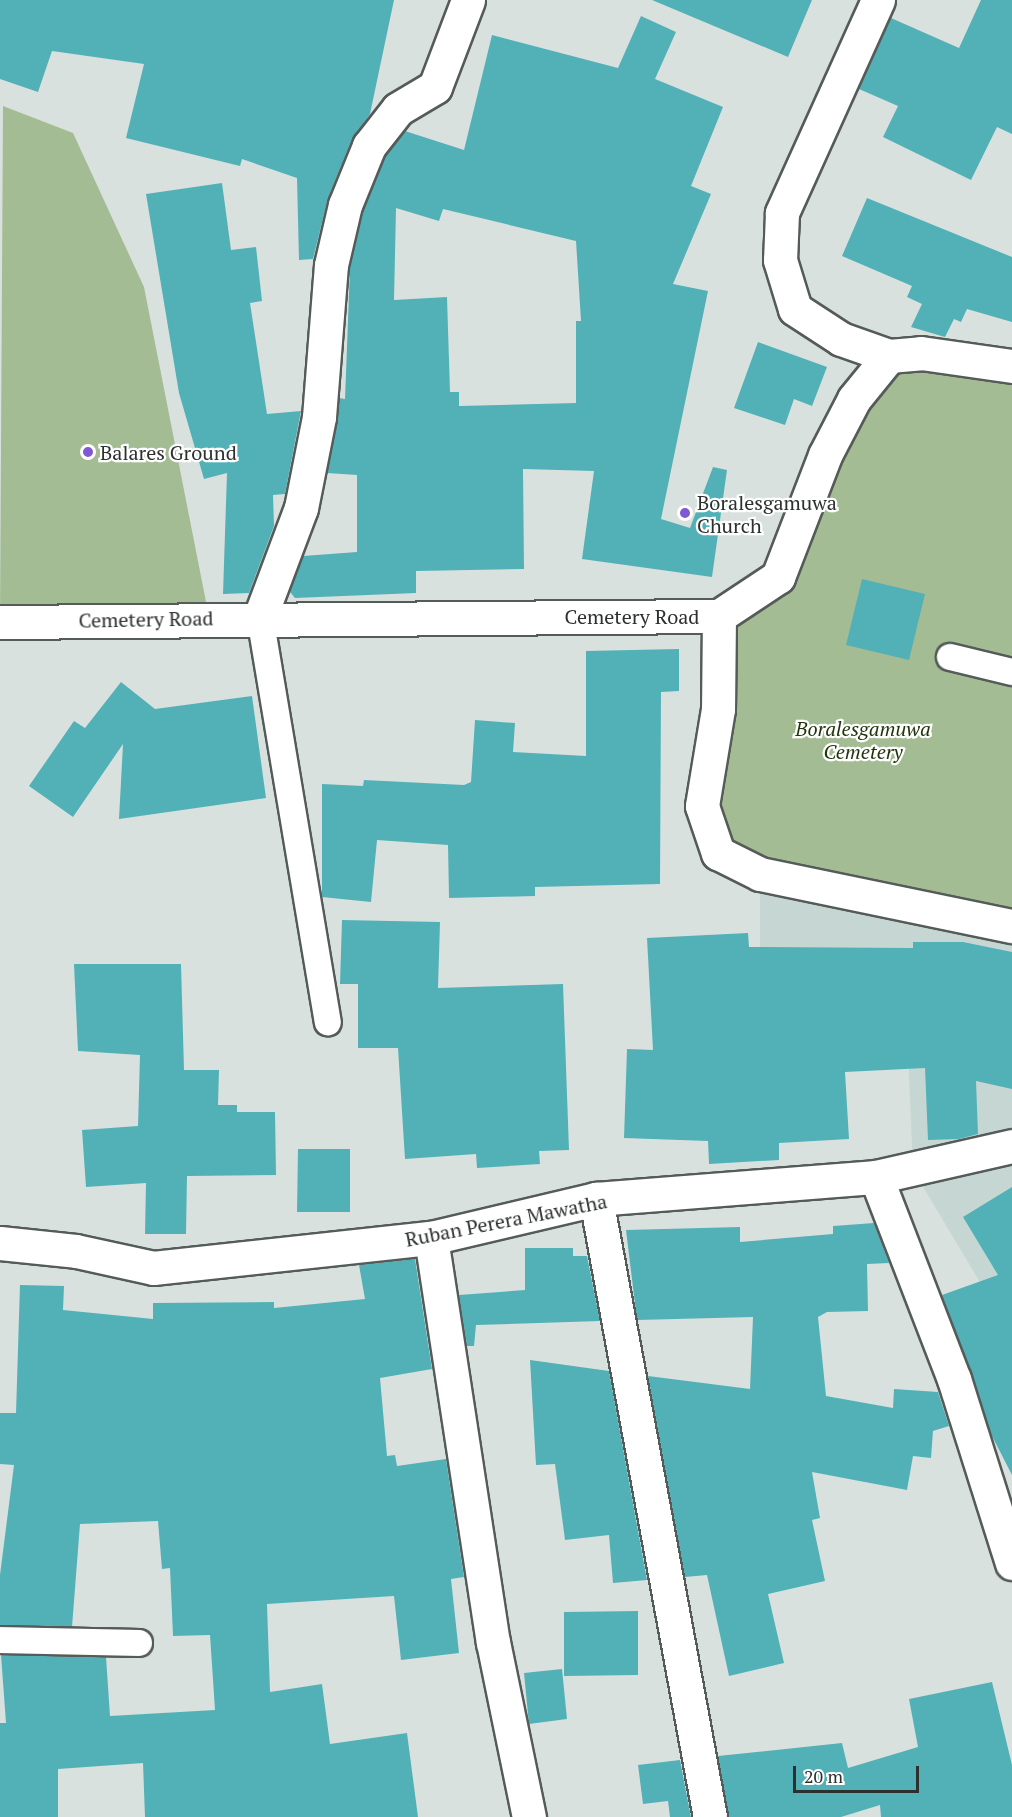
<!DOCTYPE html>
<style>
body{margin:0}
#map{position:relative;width:1012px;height:1817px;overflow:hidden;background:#d9e1df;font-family:"PT Serif",serif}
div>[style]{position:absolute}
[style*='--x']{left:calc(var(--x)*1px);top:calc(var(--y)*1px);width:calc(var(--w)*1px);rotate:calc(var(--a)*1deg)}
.built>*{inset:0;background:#c6d7d3}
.green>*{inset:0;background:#a4bc93}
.building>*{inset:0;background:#52b1b7}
.roads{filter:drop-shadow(2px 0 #545b59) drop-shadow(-2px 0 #545b59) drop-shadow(0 2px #545b59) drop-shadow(0 -2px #545b59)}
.lane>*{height:26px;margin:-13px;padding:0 13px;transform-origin:13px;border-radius:13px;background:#fff}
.street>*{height:33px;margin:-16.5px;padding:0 16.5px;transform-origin:16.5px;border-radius:16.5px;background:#fff}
.dots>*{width:16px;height:16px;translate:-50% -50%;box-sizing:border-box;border:3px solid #fff;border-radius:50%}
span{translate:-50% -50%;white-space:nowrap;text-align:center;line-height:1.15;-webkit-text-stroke:4.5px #fff;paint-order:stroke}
.poi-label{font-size:20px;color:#2c302f}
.left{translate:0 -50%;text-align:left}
.street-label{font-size:20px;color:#2c302f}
.park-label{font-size:20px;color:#1f3409;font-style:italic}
.scale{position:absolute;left:793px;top:1766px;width:126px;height:27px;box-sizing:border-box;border:3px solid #2c302f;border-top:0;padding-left:8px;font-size:18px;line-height:21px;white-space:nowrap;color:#2c302f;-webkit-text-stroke:4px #fff;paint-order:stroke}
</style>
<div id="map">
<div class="built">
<i style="clip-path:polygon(760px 874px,1012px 926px,1012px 1336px,913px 1170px,908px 1051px,760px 1031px)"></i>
</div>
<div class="green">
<i style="clip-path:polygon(3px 106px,73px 133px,144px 287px,209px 617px,0 622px)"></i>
<i style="clip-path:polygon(889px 356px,1012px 366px,1012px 926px,718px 853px,719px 616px,751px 599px)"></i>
</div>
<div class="building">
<i style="clip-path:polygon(0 0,394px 0,370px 114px,352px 139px,328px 198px,313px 259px,299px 260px,297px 178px,242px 159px,240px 166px,126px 138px,144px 64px,52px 51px,38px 92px,0 79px)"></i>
<i style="clip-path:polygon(652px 0,812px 0,788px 57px)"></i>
<i style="clip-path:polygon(981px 0,1012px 0,1012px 134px,997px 127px,971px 180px,883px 137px,898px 106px,859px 89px,891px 18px,959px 48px)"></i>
<i style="clip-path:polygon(evenodd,641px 16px,676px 32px,655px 79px,723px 107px,691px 186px,711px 194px,673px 284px,708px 291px,661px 519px,690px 528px,713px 467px,727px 470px,712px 577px,582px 559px,594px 471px,523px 469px,524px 569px,416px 571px,416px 593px,295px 598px,290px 592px,303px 556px,357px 552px,357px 475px,327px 473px,339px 398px,345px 399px,350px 268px,363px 211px,385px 156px,405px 131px,464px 150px,492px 35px,618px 68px,641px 16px,396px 208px,439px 221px,443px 209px,576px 241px,581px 321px,576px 321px,576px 403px,459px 406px,459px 392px,450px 392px,447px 297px,394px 300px,396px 208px)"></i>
<i style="clip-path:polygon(222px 183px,231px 250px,256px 247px,262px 301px,250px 303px,267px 414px,301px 411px,285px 494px,273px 495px,274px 526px,249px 593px,223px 594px,227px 473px,204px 479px,179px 393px,146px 194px)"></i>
<i style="clip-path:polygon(867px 198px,1012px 257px,1012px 322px,967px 309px,961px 322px,954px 319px,945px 337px,911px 327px,922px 304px,907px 297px,912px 286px,842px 256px)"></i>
<i style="clip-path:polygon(758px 342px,827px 367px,812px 406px,794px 399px,785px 425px,734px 408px)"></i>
<i style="clip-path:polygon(862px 579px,925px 594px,909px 660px,846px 645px)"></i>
<i style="clip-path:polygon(679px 649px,679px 691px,661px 692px,660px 884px,535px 887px,535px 896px,449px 898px,448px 845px,377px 840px,371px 902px,322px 897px,322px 784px,363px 786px,364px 780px,464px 785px,471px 782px,475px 720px,515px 723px,513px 752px,586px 756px,586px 651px)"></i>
<i style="clip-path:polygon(121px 682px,155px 709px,252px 696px,266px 798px,119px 819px,123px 744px,73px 817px,29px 786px,74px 721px,85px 728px)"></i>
<i style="clip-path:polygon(342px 920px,440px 922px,438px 988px,563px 984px,569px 1150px,539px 1151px,540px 1164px,477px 1168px,476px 1154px,405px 1159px,398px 1048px,358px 1048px,358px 984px,340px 984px)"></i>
<i style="clip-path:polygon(748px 933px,749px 947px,913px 948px,913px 942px,963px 942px,1012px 952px,1012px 1089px,976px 1081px,978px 1134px,959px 1139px,928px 1140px,925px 1068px,845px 1072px,849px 1139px,779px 1143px,779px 1160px,709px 1164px,708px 1141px,624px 1138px,627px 1049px,653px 1050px,647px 938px)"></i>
<i style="clip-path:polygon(74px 964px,181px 964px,184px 1070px,219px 1070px,218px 1105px,237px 1105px,237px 1112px,275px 1112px,276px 1175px,187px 1176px,186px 1234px,145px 1234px,146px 1183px,86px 1187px,82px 1130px,138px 1126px,140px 1055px,78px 1051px)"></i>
<i style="clip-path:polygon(298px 1149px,350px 1149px,350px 1212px,297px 1212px)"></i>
<i style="clip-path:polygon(1012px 1187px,1012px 1475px,991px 1434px,942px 1295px,998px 1275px,963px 1217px)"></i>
<i style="clip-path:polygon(874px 1223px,889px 1263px,867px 1264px,868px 1311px,827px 1312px,818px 1317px,826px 1396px,893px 1408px,894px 1389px,938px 1392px,949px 1426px,933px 1431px,931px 1458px,913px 1456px,907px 1490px,812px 1472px,820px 1518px,812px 1520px,825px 1581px,768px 1594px,784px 1663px,729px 1676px,707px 1575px,685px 1577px,648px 1376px,750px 1389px,753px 1317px,637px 1320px,626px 1230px,740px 1227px,740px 1242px,833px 1234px,833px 1226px)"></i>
<i style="clip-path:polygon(525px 1248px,573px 1248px,573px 1256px,587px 1256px,600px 1321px,476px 1325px,474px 1346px,467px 1346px,459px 1295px,525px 1290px)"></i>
<i style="clip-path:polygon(415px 1259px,432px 1369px,380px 1378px,387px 1456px,395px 1455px,397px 1466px,446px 1459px,464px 1577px,451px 1579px,459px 1653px,401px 1660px,394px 1596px,267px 1604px,270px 1692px,322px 1684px,330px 1744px,407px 1733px,418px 1817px,145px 1817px,143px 1763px,58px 1769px,58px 1817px,0 1817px,0 1723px,6px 1723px,1px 1655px,106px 1657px,110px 1716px,215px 1710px,210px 1635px,173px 1636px,170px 1568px,162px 1569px,158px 1521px,80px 1524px,72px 1627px,0 1625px,0 1575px,14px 1465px,0 1464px,0 1413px,16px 1413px,20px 1285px,64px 1286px,63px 1310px,153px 1319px,153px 1303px,274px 1302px,274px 1308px,365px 1299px,359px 1265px)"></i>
<i style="clip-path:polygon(530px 1360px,609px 1371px,647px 1580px,613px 1583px,609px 1535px,565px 1540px,555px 1464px,536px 1465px)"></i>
<i style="clip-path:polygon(638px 1611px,638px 1675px,564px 1676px,564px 1612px)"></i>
<i style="clip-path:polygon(562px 1669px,567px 1719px,529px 1724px,524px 1673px)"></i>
<i style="clip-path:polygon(992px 1682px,1012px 1765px,1012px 1817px,881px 1817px,880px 1805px,841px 1817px,728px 1817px,718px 1756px,842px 1743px,848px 1768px,918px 1747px,909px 1699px)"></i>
<i style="clip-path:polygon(680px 1760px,691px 1817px,670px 1817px,668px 1801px,643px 1804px,638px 1765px)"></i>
</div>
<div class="roads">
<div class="lane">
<i style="--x:260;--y:617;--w:411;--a:80.5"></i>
<i style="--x:950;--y:657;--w:64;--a:13.6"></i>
<i style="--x:0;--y:1640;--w:139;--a:1.2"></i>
</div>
<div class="street">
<i style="--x:878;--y:0;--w:234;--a:114.3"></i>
<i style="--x:782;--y:213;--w:47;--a:92.4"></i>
<i style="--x:780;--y:260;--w:51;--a:73"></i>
<i style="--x:795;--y:309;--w:55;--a:33.1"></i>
<i style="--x:841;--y:339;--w:51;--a:19.5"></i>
<i style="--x:719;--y:616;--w:71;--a:-33.5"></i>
<i style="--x:778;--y:577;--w:131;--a:-68.9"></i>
<i style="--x:825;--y:455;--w:63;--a:-62.6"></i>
<i style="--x:854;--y:399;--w:55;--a:-50.9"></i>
<i style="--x:889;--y:356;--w:32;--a:-5"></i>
<i style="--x:921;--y:353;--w:92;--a:8.1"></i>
<i style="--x:260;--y:617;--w:116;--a:-69.4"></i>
<i style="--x:301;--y:508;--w:93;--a:-78.8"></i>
<i style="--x:319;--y:417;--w:152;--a:-85.5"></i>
<i style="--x:331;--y:265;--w:62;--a:-76.9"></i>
<i style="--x:345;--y:205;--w:64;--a:-67.9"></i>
<i style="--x:369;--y:146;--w:47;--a:-51.9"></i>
<i style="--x:398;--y:109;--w:43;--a:-30.7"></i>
<i style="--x:435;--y:87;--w:93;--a:-69.2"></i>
<i style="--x:0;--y:622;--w:719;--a:-0.48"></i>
<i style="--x:719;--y:616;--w:93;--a:90.6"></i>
<i style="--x:718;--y:709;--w:98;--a:99.4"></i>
<i style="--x:702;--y:806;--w:50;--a:71.2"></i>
<i style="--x:718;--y:853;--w:47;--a:26.6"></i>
<i style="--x:760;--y:874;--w:257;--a:11.7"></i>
<i style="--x:876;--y:1177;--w:217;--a:68.9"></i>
<i style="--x:954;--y:1379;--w:193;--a:72.5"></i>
<i style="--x:596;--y:1199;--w:628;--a:79.55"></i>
<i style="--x:431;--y:1238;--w:409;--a:81.3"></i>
<i style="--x:493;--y:1642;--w:179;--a:78.4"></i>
<i style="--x:0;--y:1243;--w:76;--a:6"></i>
<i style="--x:76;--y:1251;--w:79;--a:12.4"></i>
<i style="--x:153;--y:1268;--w:280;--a:-6.2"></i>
<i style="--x:431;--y:1238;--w:170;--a:-13.3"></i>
<i style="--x:596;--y:1199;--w:281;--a:-4.5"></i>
<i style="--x:876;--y:1177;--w:139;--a:-12.8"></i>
</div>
</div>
<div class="dots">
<i style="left:88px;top:452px;background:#7f59d3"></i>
<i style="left:685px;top:513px;background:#7f59d3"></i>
</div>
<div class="poi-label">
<span class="left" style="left:100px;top:452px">Balares Ground</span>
<span class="left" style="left:697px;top:514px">Boralesgamuwa<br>Church</span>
</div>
<div class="street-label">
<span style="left:632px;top:616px">Cemetery Road</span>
<span style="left:146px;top:619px;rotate:-1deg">Cemetery Road</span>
<span style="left:506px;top:1220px;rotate:-11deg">Ruban Perera Mawatha</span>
</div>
<div class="park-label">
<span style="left:863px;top:740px">Boralesgamuwa<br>Cemetery</span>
</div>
<div class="scale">20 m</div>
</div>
